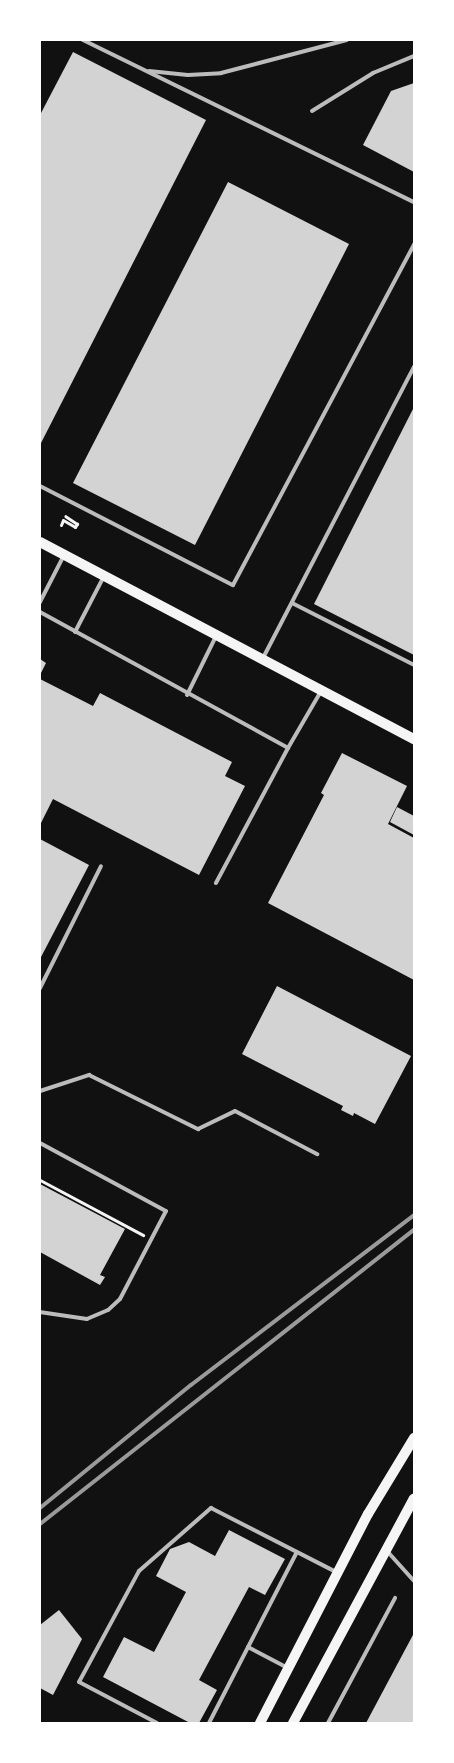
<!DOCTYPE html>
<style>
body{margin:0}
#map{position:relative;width:454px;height:1763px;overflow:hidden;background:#111;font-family:Ubuntu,sans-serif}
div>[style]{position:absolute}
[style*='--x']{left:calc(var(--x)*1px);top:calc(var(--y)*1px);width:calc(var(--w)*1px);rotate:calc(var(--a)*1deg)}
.building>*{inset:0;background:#d3d3d3}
.path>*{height:3px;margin:-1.5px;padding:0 1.5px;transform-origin:1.5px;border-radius:1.5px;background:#f5f5f5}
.service>*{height:4px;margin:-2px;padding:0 2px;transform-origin:2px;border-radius:2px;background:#bcbcbc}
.secondary>*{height:10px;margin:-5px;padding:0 5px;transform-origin:5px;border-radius:5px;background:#f5f5f5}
.rail>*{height:4px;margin:-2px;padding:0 2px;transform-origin:2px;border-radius:2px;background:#9a9a9a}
span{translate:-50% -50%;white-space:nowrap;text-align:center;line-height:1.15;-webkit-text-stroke:4px #fff;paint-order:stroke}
.frame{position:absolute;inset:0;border:41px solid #fff;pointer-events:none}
</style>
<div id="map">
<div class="building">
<i style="clip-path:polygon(73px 52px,206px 120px,40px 445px,40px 115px)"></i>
<i style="clip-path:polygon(414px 83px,414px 172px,363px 145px,391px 91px)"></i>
<i style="clip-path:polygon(228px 182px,349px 244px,195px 545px,73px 483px)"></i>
<i style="clip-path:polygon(414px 407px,414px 655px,314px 604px)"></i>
<i style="clip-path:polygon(40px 659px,46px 663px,40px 675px)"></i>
<i style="clip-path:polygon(40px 679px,93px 706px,100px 693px,232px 762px,225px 776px,245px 786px,199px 875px,53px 799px,40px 825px)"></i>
<i style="clip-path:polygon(342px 753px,407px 786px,388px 824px,414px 838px,414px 980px,268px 903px,324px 795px,321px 793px)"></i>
<i style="clip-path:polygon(397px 807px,414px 816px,414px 835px,390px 822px)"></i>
<i style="clip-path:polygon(40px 839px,89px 865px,40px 959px)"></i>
<i style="clip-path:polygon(277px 986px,411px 1056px,375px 1124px,354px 1113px,353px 1116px,341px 1110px,343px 1106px,242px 1054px)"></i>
<i style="clip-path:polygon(40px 1184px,125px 1229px,100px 1275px,105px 1277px,100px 1285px,40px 1252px)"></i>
<i style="clip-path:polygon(229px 1530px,285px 1559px,265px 1595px,249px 1587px,199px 1680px,217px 1690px,199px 1723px,190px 1723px,103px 1677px,124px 1637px,154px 1652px,186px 1592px,156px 1576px,170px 1549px,189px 1542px,215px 1556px)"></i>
<i style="clip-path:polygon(59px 1610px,82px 1639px,53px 1695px,40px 1688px,40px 1625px)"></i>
<i style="clip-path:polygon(414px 1633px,414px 1723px,366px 1723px)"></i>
</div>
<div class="path">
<i style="--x:61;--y:525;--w:5;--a:-68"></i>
<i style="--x:63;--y:520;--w:14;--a:30"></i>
<i style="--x:75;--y:527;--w:4;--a:-56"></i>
<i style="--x:77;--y:524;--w:14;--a:-146"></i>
<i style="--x:40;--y:1180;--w:117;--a:28.1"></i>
</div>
<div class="service">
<i style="--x:83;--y:40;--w:369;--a:26.1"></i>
<i style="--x:149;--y:71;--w:39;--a:6"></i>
<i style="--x:188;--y:75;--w:33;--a:-3"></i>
<i style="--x:221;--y:73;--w:130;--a:-14.7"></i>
<i style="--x:312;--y:111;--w:72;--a:-31.9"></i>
<i style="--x:373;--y:73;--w:44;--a:-22.5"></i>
<i style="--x:40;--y:486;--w:217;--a:27.2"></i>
<i style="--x:233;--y:585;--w:386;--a:-62"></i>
<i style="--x:40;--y:602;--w:53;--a:-62.9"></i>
<i style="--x:292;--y:603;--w:137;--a:26.9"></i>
<i style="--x:40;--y:612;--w:283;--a:28.7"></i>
<i style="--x:288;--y:748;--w:153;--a:118.1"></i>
<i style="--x:75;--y:632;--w:63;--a:-62.6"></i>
<i style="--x:263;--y:658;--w:328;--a:-62.6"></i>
<i style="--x:187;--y:695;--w:66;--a:-63.8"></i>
<i style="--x:288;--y:748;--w:66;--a:-59.9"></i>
<i style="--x:40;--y:988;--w:136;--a:-63.4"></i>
<i style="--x:40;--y:1091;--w:52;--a:-18.1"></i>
<i style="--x:89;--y:1075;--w:122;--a:26.4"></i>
<i style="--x:198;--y:1129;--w:41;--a:-25.9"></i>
<i style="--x:235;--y:1111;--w:93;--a:27.7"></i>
<i style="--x:40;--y:1143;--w:143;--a:28.4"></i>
<i style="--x:166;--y:1211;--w:99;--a:117.6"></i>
<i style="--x:120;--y:1299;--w:16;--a:137"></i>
<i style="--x:108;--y:1310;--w:23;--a:157"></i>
<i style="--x:87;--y:1319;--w:48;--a:-171.5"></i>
<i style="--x:387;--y:1551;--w:40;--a:48"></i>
<i style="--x:248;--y:1647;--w:45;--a:27.7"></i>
<i style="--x:157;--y:1723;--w:88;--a:-152.3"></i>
<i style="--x:79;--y:1682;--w:126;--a:-61.6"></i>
<i style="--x:139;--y:1571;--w:96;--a:-41.2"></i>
<i style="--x:211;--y:1508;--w:143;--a:27.1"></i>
<i style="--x:209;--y:1723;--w:192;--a:-62.8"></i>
<i style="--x:328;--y:1723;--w:142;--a:-61.8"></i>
</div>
<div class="secondary">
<i style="--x:40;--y:542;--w:423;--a:27.8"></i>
<i style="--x:260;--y:1723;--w:235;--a:-62.7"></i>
<i style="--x:368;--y:1514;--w:89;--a:-58.8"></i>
<i style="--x:293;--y:1723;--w:255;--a:-61.7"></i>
</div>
<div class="rail">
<i style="--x:40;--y:1508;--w:195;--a:-39.2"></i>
<i style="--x:191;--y:1385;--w:280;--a:-37.3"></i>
<i style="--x:40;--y:1524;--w:476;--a:-38.2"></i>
</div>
<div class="frame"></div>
</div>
